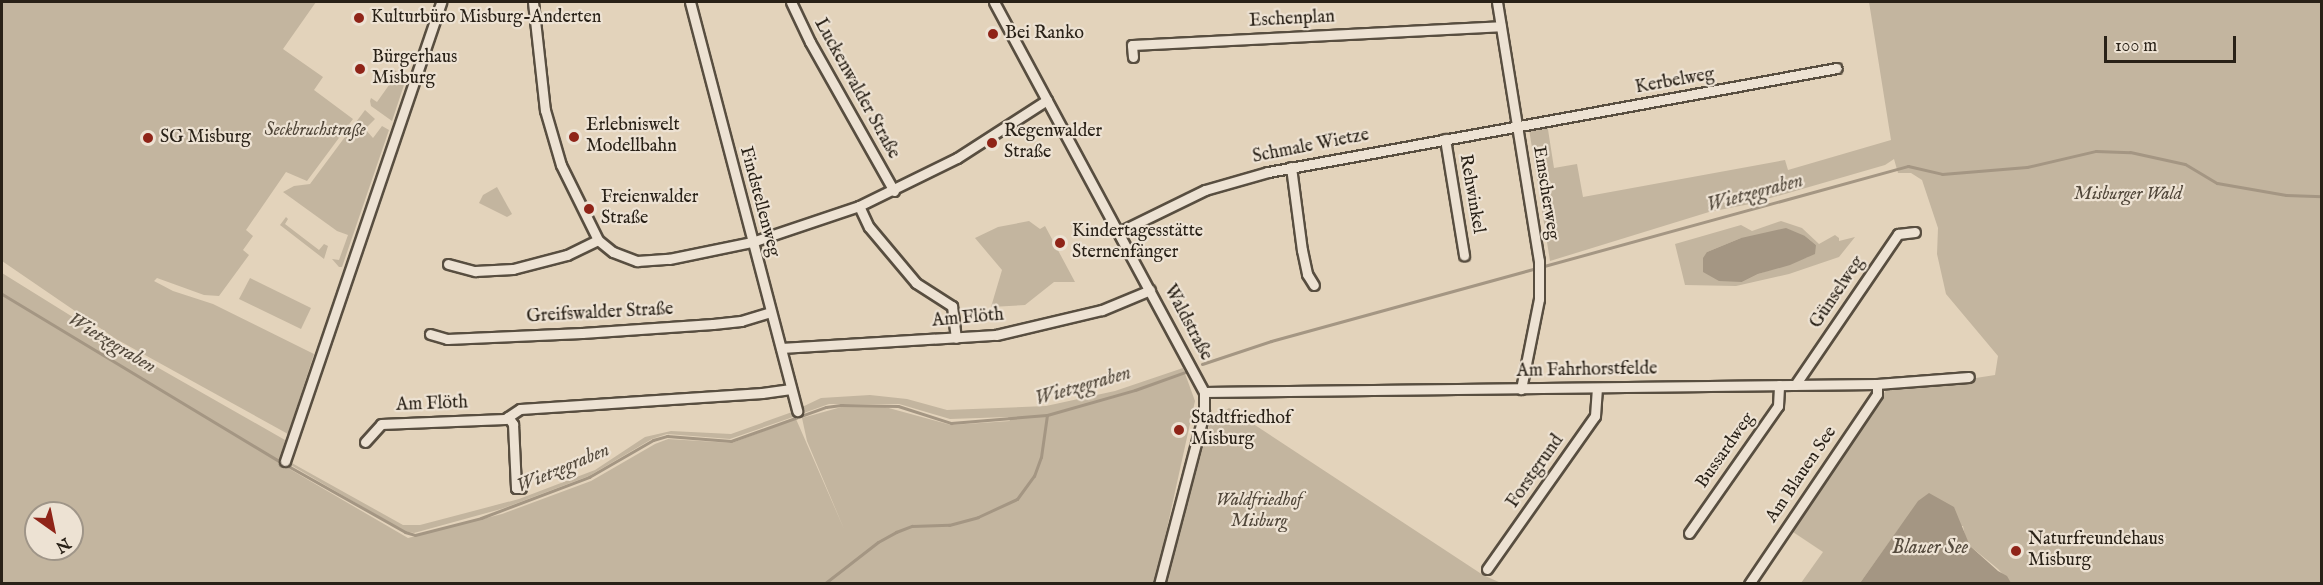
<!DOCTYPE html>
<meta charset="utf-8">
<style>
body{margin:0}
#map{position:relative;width:2323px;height:585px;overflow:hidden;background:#e3d3bb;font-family:"IM FELL English",serif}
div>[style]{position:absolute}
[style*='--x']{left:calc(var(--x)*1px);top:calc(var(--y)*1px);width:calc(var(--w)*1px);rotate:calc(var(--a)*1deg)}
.green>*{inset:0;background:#c3b59f}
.water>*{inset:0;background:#a49683}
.stream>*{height:3px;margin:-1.5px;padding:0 1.5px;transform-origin:1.5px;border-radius:1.5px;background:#a49683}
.roads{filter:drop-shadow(2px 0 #584e40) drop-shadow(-2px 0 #584e40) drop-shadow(0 2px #584e40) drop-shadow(0 -2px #584e40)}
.minor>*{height:9px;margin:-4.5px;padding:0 4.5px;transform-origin:4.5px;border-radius:4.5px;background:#ede2d3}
.dots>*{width:16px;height:16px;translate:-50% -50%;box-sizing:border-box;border:3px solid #ede2d3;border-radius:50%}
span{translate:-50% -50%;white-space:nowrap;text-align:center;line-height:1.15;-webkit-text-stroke:4.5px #ede2d3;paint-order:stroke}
.poi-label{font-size:18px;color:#292117}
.left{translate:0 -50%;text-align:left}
.street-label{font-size:18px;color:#292117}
.park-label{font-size:18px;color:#504639;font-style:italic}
.water-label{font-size:20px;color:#544a3d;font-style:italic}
.frame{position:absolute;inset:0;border:3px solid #292117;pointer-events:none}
.north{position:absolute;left:24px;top:501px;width:60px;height:60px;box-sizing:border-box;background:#ede2d3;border:2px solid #9f9588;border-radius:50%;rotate:147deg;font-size:16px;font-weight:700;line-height:24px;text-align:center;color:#292117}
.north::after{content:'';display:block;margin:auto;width:21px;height:27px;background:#8f2418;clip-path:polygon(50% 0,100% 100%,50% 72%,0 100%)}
.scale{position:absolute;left:2104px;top:36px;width:132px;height:27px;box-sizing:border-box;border:3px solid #292117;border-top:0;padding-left:8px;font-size:18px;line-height:21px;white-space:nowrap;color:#292117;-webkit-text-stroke:4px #ede2d3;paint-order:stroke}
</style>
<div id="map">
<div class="green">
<i style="clip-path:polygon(2px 2px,316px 2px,283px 49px,323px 77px,314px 90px,353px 119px,307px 181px,286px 172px,246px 230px,253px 236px,243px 250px,249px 255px,219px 296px,204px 295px,157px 278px,154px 281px,173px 291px,213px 304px,314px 354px,288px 434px,116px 339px,2px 261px)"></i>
<i style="clip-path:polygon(1869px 2px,2321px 2px,2321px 583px,2011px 583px,1998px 569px,1970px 546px,1965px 536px,1963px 526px,1900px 527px,1860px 583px,1801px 583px,1823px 552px,1790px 530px,1889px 386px,1950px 382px,1995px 375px,1998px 356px,1946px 294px,1937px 254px,1938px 228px,1922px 180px,1911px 173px,1898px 173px,1894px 159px,1885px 165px,1750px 204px,1709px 212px,1550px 261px,1529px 129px,1532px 125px,1547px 123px,1554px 168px,1577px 164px,1583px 197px,1785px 160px,1788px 170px,1891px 140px)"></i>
<i style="clip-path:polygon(394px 70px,407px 76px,392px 121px,371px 106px,370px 101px,371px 98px,377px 102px,394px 78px,388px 73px)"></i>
<i style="clip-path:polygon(365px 110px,375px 119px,365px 129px,373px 138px,382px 126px,389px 130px,342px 267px,339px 267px,332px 259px,339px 260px,348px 235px,337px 231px,283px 192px,294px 186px,310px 184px)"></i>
<i style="clip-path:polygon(497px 187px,512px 214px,507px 217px,479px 203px,483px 195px)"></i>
<i style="clip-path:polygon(286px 217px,288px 219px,285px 224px,319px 250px,324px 244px,328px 246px,324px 259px,280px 225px)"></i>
<i style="clip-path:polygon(1029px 221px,1040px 229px,1045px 226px,1075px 282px,1054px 282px,1025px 305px,991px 307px,1002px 270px,975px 238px,998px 227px)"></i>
<i style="clip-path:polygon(evenodd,1781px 221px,1802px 228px,1819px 244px,1835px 235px,1839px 238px,1839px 241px,1855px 237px,1839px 257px,1789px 274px,1736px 286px,1685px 285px,1675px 244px,1741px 225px,1752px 231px,1781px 221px,1805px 236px,1816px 245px,1808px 257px,1758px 274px,1742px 282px,1707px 252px,1741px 238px,1805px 236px)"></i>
<i style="clip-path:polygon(evenodd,2px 273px,113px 342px,285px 440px,281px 464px,408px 538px,502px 514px,591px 481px,655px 444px,668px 439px,732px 443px,796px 419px,844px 529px,807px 441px,802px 418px,845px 406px,885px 407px,951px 425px,1010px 421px,1008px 417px,950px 419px,899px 404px,829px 404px,801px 414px,800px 408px,821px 398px,870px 395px,907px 399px,947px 410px,1046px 406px,1115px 391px,1183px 368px,1195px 401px,1155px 583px,2px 583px,2px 273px,36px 513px,72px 513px,72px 549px,36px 549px,36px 513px)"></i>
<i style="clip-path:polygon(250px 278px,311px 308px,301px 329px,239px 299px)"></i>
<i style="clip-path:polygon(1229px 408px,1483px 575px,1501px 583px,1165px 583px,1211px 419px)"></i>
<i style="clip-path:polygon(795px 411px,796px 416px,730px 439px,667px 434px,652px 439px,589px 476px,501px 509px,414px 533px,404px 531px,289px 464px,290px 462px,403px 525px,420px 525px,519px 499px,595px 470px,645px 437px,671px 431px,731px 434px)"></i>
</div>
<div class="water">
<i style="clip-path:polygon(1786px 228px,1805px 236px,1816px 245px,1815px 254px,1790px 265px,1758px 274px,1742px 282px,1719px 281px,1703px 272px,1703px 258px,1707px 252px,1741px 238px)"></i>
<i style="clip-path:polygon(1929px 493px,1954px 507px,1970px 546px,1998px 571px,2007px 576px,2011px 583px,1860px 583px,1918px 501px)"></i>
</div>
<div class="stream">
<i style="--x:2;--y:294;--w:326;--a:31.1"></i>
<i style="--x:281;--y:462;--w:142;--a:29.4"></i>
<i style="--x:405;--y:532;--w:10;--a:17"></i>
<i style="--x:415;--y:535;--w:68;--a:-14.4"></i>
<i style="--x:481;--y:518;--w:116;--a:-20.8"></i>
<i style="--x:589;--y:477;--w:74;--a:-30"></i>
<i style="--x:653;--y:440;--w:15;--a:-16"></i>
<i style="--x:667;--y:436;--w:64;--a:4.5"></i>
<i style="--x:731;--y:441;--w:101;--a:-19.7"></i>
<i style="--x:826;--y:407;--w:15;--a:-8"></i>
<i style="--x:841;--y:405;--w:57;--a:1"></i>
<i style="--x:898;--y:406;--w:56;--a:17.8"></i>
<i style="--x:951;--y:423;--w:96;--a:-4.8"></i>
<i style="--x:1047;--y:415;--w:91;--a:-15.9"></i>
<i style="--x:1135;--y:390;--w:53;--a:-19.8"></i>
<i style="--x:1202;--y:364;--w:73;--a:-18.4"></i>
<i style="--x:1271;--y:341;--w:661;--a:-15.36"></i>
<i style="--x:1908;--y:166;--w:35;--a:13"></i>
<i style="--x:1942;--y:174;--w:85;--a:-4.7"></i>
<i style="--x:2027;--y:167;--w:71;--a:-13.1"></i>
<i style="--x:2096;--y:151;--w:34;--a:2"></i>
<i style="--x:2130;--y:152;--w:56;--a:12.3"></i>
<i style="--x:2185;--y:164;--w:37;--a:31"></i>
<i style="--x:2217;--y:183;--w:70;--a:9.9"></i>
<i style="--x:2286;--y:195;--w:36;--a:2"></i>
<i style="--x:824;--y:584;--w:68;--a:-37.9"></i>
<i style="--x:878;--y:542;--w:21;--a:-29"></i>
<i style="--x:896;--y:532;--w:17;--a:-21"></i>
<i style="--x:912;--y:526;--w:37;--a:-2"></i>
<i style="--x:949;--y:525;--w:30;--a:-15"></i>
<i style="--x:978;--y:517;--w:43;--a:-24.8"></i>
<i style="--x:1017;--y:499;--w:29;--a:-54"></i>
<i style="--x:1034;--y:476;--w:20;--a:-70"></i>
<i style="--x:1041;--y:457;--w:42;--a:-81.9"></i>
</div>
<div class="roads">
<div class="minor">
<i style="--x:533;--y:2;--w:109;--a:83.7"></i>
<i style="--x:545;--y:110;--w:57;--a:73.8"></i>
<i style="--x:561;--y:165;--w:84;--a:63.7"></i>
<i style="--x:598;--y:240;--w:19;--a:39"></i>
<i style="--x:613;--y:252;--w:26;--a:21"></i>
<i style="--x:637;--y:261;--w:32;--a:-4"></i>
<i style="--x:669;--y:259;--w:85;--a:-11.6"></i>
<i style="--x:752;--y:242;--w:113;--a:-18.6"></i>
<i style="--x:859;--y:206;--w:109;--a:-26.1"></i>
<i style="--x:957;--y:158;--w:107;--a:-32.8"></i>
<i style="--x:690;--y:2;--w:423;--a:75.3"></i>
<i style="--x:791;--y:2;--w:44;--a:64.6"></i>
<i style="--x:810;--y:42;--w:171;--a:60.6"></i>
<i style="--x:994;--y:2;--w:443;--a:61.7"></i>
<i style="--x:1204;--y:392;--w:21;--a:90"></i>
<i style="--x:1204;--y:413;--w:177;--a:104.7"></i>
<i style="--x:1497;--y:2;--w:262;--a:80.8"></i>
<i style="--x:1539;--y:261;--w:38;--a:90"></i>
<i style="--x:1539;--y:299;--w:92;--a:101.3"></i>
<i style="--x:1133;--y:57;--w:12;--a:-95"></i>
<i style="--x:1132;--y:45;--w:369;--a:-2.9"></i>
<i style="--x:1445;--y:139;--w:118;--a:80.7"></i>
<i style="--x:1291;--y:167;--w:84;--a:82.5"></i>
<i style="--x:1302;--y:250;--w:25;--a:78"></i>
<i style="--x:1307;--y:274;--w:13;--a:58"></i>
<i style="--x:859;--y:206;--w:23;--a:65"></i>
<i style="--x:869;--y:227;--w:73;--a:50"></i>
<i style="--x:916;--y:283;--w:43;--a:32.6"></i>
<i style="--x:952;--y:306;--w:32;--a:83"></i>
<i style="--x:1119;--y:232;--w:96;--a:-26"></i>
<i style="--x:1205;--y:190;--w:66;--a:-15.9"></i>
<i style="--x:1268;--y:172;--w:578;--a:-10.36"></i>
<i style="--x:448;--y:264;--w:28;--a:15"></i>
<i style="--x:475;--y:271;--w:38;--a:-3"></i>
<i style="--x:513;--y:269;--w:56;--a:-14.5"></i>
<i style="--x:567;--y:255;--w:34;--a:-26"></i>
<i style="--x:430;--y:334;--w:18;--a:16"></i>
<i style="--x:447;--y:339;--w:135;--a:-2.5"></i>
<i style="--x:582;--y:333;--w:131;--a:-3.9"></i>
<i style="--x:713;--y:324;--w:28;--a:-6"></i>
<i style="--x:741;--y:321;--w:31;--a:-17"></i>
<i style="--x:781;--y:348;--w:215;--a:-3.5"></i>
<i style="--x:996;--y:335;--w:109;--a:-13.3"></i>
<i style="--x:1102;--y:310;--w:52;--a:-22.6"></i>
<i style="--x:1795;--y:385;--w:183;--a:-55.7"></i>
<i style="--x:1898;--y:234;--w:17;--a:-7"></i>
<i style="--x:1204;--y:392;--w:673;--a:-0.68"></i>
<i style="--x:1877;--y:384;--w:92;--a:-4.4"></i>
<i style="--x:508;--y:417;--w:9;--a:54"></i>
<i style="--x:513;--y:424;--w:64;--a:87.3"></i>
<i style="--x:516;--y:488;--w:5;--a:0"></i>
<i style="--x:365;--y:442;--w:24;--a:-48"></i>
<i style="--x:381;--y:424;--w:124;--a:-2.3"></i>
<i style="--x:505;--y:419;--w:18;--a:-34"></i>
<i style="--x:520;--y:409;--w:243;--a:-3.8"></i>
<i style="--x:762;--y:393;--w:29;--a:-8"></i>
<i style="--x:285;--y:461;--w:485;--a:-71.2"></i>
<i style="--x:1689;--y:533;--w:155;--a:-55"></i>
<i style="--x:1778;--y:406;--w:21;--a:-87"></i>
<i style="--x:1487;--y:569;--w:187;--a:-54.8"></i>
<i style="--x:1595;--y:416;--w:28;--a:-86"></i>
<i style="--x:1749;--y:584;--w:229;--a:-56"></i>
<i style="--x:1877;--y:394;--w:10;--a:-90"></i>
</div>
</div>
<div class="dots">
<i style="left:359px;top:18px;background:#8f2418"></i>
<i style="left:993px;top:34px;background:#8f2418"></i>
<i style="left:360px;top:69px;background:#8f2418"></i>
<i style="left:574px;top:137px;background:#8f2418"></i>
<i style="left:148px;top:138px;background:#8f2418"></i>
<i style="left:992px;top:143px;background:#8f2418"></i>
<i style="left:589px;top:209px;background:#8f2418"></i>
<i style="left:1060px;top:243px;background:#8f2418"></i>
<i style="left:1179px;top:430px;background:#8f2418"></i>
<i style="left:2016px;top:551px;background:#8f2418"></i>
</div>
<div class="poi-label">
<span class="left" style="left:371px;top:18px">Kulturbüro Misburg-Anderten</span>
<span class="left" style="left:1005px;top:34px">Bei Ranko</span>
<span class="left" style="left:372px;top:69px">Bürgerhaus<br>Misburg</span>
<span class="left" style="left:586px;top:137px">Erlebniswelt<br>Modellbahn</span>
<span class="left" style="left:1004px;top:143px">Regenwalder<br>Straße</span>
<span class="left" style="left:160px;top:138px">SG Misburg</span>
<span class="left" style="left:601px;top:209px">Freienwalder<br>Straße</span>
<span class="left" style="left:1072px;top:243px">Kindertagesstätte<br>Sternenfänger</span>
<span class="left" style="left:1191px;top:430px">Stadtfriedhof<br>Misburg</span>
<span class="left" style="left:2028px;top:551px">Naturfreundehaus<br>Misburg</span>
</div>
<div class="street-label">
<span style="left:1292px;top:20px;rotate:-3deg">Eschenplan</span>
<span style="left:1675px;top:82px;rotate:-10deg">Kerbelweg</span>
<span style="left:856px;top:89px;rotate:61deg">Luckenwalder Straße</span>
<span style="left:1311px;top:147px;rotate:-11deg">Schmale Wietze</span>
<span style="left:1545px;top:193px;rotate:81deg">Emscherweg</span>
<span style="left:1471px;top:194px;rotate:80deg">Rehwinkel</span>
<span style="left:759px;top:202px;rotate:75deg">Findstellenweg</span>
<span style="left:1838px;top:293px;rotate:-56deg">Günselweg</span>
<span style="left:600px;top:314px;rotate:-3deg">Greifswalder Straße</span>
<span style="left:968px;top:319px;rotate:-5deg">Am Flöth</span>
<span style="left:1187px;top:323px;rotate:62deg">Waldstraße</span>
<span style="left:1587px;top:371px;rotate:-1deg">Am Fahrhorstfelde</span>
<span style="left:432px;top:405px;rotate:-2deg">Am Flöth</span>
<span style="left:1726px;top:451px;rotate:-55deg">Bussardweg</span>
<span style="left:1536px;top:472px;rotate:-55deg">Forstgrund</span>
<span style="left:1802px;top:475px;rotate:-56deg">Am Blauen See</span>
</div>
<div class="park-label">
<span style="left:315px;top:131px">Seckbruchstraße</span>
<span style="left:2128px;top:195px">Misburger Wald</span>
<span style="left:1259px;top:512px">Waldfriedhof<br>Misburg</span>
</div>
<div class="water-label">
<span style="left:1755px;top:193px;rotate:-15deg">Wietzegraben</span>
<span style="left:112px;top:343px;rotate:31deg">Wietzegraben</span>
<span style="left:1083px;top:386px;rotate:-16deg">Wietzegraben</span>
<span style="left:563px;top:468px;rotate:-23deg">Wietzegraben</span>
<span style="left:1930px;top:547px">Blauer See</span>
</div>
<div class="frame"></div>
<div class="north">N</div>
<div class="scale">100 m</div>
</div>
